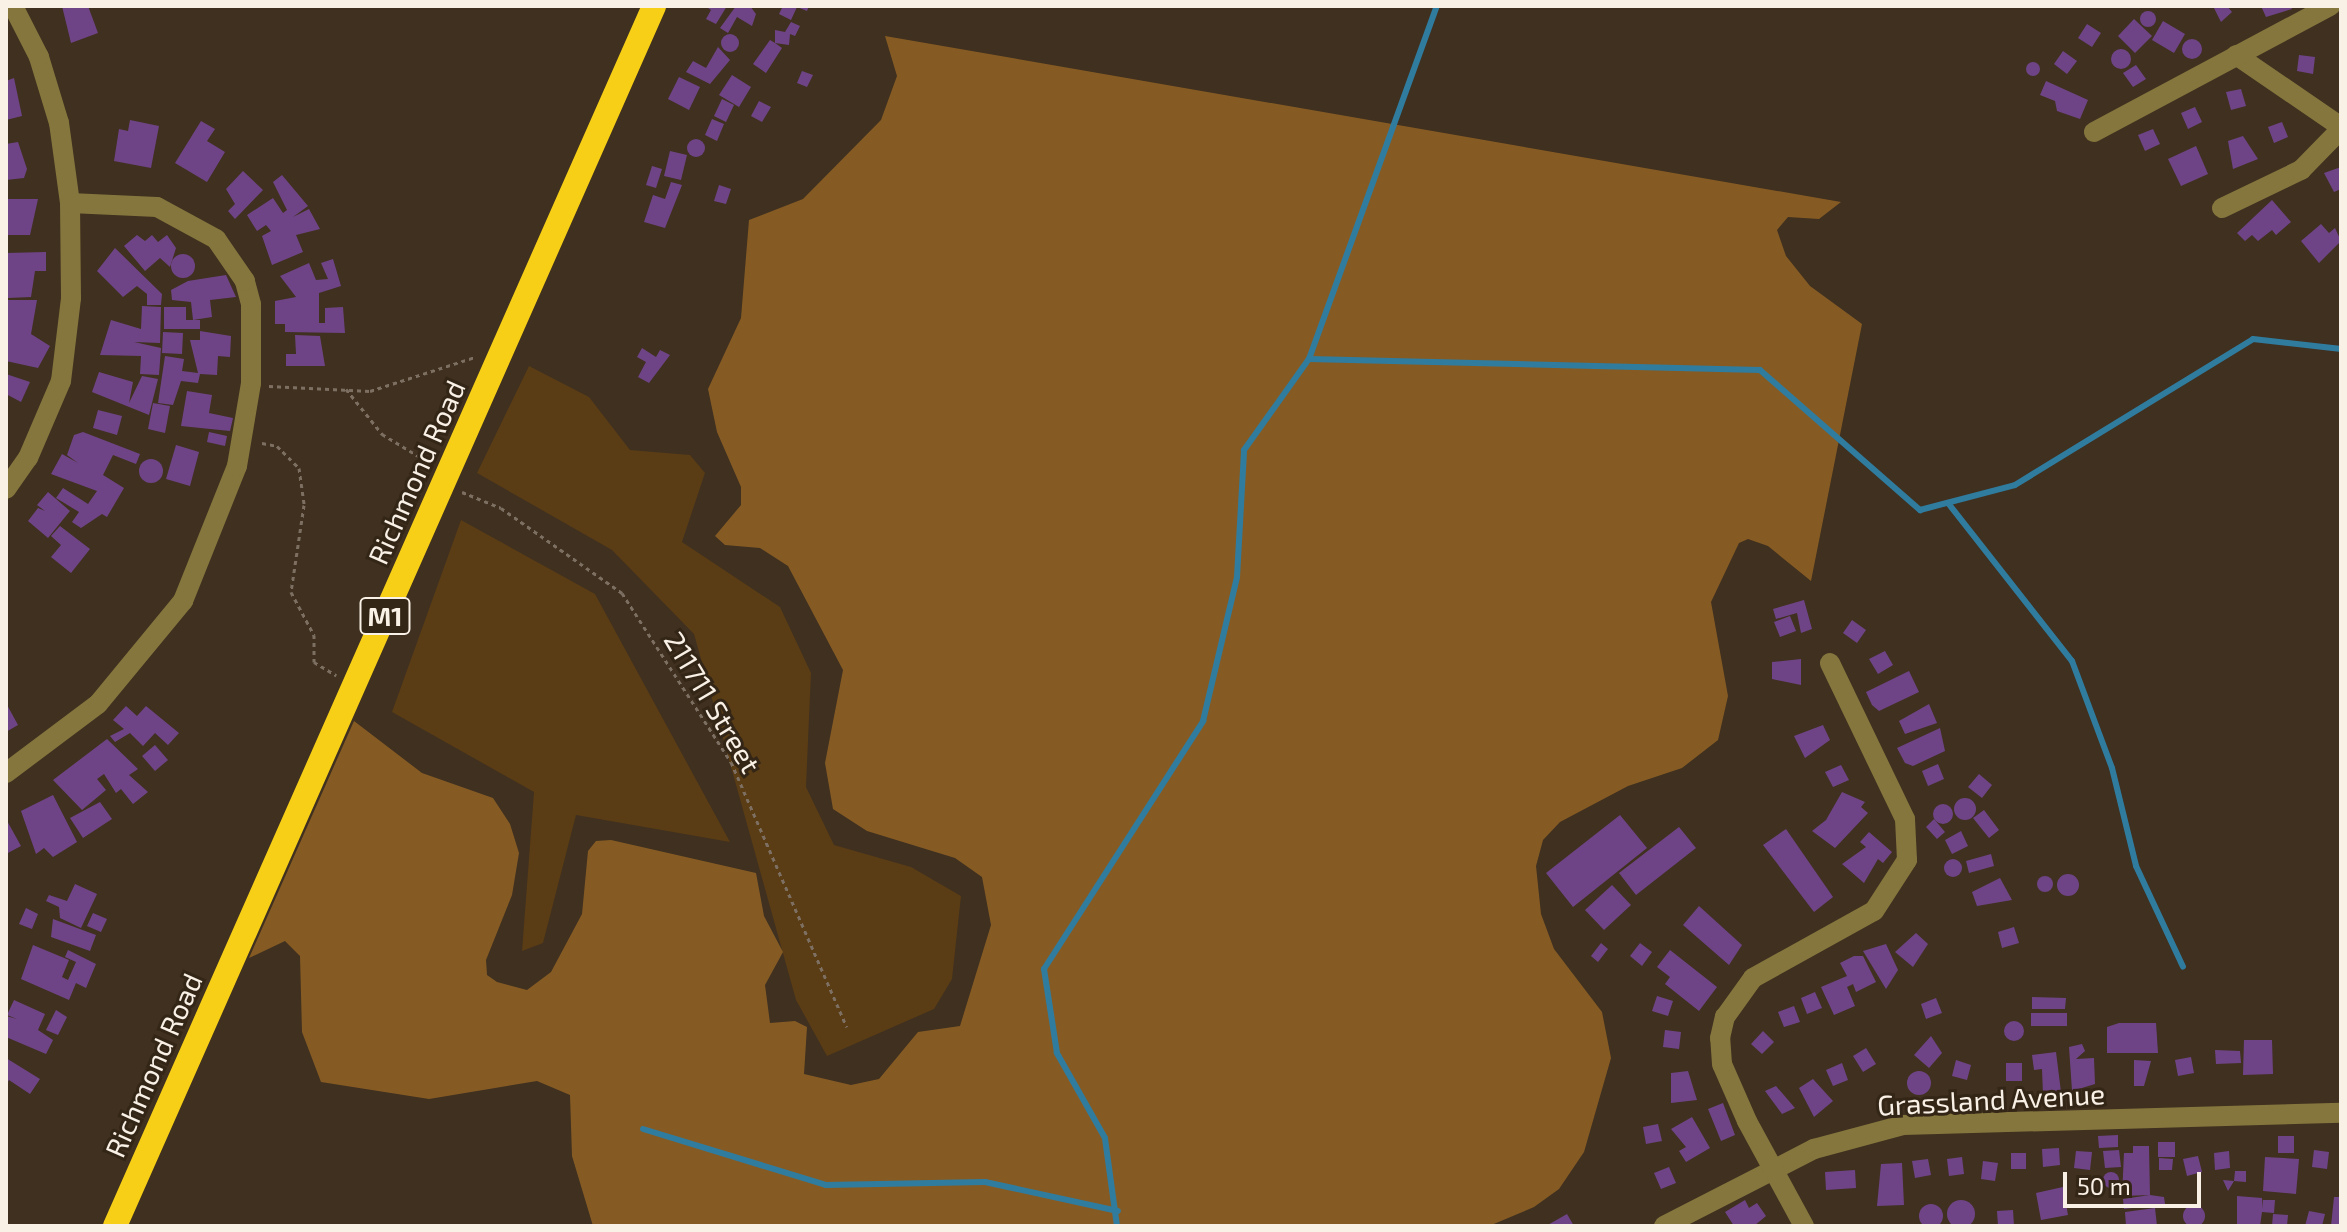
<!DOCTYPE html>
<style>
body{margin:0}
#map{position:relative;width:2347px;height:1232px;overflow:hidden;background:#3f3020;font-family:"Exo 2",sans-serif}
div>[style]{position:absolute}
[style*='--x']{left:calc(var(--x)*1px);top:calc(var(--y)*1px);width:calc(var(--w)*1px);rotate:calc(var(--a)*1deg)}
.green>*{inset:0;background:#5a3c15}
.forest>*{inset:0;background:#865b23}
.stream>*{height:6px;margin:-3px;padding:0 3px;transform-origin:3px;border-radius:3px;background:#307c9f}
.building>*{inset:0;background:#6f4486}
.round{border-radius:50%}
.path>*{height:3px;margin-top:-1.5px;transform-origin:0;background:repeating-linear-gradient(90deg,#7d7062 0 4px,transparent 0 8px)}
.minor>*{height:20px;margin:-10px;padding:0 10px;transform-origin:10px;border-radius:10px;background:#85763d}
.highway>*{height:24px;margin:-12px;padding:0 12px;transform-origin:12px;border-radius:12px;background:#f7cf17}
span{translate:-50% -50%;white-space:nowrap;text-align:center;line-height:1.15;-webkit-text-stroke:6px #342616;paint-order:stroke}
.shield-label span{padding:2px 6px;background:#342616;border:2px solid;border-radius:6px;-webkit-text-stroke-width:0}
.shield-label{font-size:26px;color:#f9f0e6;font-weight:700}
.street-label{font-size:28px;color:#f9f0e6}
.frame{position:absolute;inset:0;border:8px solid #f9f0e6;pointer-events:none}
.scale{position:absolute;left:2063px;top:1172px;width:138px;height:36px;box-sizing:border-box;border:4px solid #f9f0e6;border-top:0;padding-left:10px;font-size:24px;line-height:28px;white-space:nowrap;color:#f9f0e6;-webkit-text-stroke:6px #342616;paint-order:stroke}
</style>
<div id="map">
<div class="green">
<i style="clip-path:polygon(529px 366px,589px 397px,630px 450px,690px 455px,705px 473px,682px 542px,780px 607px,811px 673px,806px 787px,834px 845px,911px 867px,961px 896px,952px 979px,934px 1009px,827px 1056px,796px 1000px,694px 634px,612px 550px,477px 473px)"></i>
<i style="clip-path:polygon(461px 520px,595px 594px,730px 842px,576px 815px,543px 943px,522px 951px,534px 792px,392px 712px)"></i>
</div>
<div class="forest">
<i style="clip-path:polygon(885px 36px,1841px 202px,1819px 219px,1788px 217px,1777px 230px,1786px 256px,1810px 286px,1862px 324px,1811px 581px,1768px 546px,1748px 539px,1739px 543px,1711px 602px,1728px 696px,1718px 740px,1682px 768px,1628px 786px,1560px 822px,1543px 840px,1536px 866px,1541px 914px,1554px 949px,1602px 1012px,1611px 1058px,1584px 1152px,1559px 1189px,1534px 1207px,1489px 1226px,593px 1226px,572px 1156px,570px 1095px,537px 1081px,429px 1099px,321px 1082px,302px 1032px,300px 956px,285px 941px,249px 958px,354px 721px,422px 773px,493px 798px,510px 824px,519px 853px,512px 895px,486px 960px,487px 975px,497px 982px,527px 990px,551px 972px,582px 914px,588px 851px,596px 841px,611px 840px,756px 873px,764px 916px,783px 952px,765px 985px,770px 1023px,795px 1021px,807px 1027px,804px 1074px,851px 1085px,879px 1079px,918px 1032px,960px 1026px,991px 925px,982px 877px,955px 858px,867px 831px,833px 809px,825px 763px,843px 670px,788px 566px,760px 548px,725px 545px,715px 536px,741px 505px,741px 487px,717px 432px,708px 389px,741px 318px,749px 220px,803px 199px,881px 120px,897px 76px)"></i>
</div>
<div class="stream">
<i style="--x:1309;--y:359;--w:451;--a:1.4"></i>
<i style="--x:1760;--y:370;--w:213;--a:41.2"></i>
<i style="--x:1920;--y:510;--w:98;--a:-14.7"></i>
<i style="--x:2015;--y:485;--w:279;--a:-31.5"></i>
<i style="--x:2253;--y:339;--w:89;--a:6.5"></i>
<i style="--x:1948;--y:503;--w:201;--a:51.9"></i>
<i style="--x:2072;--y:661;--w:114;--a:69.5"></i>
<i style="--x:2112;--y:768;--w:101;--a:76.2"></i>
<i style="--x:2136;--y:866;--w:111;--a:65"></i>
<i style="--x:643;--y:1129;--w:191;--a:17"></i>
<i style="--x:826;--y:1185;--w:159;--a:-1.1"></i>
<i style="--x:985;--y:1182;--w:136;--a:12.3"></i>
<i style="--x:1117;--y:1226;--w:89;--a:-97.8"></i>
<i style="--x:1105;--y:1138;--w:98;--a:-119.5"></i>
<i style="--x:1057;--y:1053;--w:85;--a:-98.8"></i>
<i style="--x:1044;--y:969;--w:295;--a:-57.3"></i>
<i style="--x:1203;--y:721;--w:148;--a:-76.7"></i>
<i style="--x:1237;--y:577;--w:127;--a:-86.8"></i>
<i style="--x:1244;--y:450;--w:112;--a:-54.5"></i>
<i style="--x:1309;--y:359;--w:375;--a:-70.1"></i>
</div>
<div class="building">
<i style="clip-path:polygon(62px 6px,88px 6px,98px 33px,71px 43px)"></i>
<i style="clip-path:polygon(705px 6px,727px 6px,716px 24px,706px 19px,711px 10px)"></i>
<i style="clip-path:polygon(736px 6px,750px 6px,756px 14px,752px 26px,737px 17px,728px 33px,720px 28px)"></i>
<i style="clip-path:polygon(783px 6px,809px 6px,807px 11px,797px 7px,791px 20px,779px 14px)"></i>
<i style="clip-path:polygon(2213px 6px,2227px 6px,2232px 12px,2221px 22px)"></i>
<i style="clip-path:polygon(2261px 6px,2290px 6px,2292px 9px,2266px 17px)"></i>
<i class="round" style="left:2140px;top:11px;width:16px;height:16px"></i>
<i style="clip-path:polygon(2134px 19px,2152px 36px,2135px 53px,2118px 36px)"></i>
<i style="clip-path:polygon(2163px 21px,2185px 34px,2174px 53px,2152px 40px)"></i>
<i style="clip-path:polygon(791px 22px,800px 26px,795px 36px,790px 34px,789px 45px,775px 43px,782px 48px,766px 73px,753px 64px,770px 40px,775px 43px,775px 30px,785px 32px)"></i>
<i style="clip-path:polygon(2087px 24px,2101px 33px,2092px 47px,2078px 38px)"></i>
<i class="round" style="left:721px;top:34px;width:18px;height:18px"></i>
<i class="round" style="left:2182px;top:39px;width:20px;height:20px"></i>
<i style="clip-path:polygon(718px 47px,730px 60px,710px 84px,686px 72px,693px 61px,706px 68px)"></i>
<i class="round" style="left:2111px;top:49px;width:20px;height:20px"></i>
<i style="clip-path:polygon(2063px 51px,2077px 61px,2067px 74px,2054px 64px)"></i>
<i style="clip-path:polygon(2299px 55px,2315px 57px,2313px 74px,2297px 71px)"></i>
<i class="round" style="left:2026px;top:62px;width:14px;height:14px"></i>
<i style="clip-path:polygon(2136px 65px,2146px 79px,2133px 87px,2123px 73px)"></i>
<i style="clip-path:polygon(802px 71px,813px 75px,807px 87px,797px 83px)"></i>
<i style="clip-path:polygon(732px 75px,751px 87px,739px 107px,719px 95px)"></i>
<i style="clip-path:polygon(679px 77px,700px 87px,689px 110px,668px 99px)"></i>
<i style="clip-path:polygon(14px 78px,22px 116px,6px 120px,6px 81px)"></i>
<i style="clip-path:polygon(2046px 81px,2088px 100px,2080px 119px,2057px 111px,2055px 101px,2040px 95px)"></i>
<i style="clip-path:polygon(2241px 89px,2246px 106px,2231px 110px,2226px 92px)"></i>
<i style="clip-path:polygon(722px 99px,734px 105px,726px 122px,714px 116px)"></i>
<i style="clip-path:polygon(759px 101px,771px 107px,762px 122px,751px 116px)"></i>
<i style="clip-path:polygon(2195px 107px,2202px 122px,2188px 129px,2181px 113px)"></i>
<i style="clip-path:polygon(712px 119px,724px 124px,717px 141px,705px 135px)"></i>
<i style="clip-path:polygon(130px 120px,159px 126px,151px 168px,114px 161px,119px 129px,128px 131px)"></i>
<i style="clip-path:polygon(201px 121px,215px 129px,207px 141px,225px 152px,207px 182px,175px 163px)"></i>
<i style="clip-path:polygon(2282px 122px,2288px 137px,2274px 143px,2268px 127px)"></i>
<i style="clip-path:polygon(2153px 129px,2160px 144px,2145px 151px,2138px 135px)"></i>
<i style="clip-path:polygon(2243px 136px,2258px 159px,2233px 169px,2228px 141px)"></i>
<i class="round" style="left:687px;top:139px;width:18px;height:18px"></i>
<i style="clip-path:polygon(18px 142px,27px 169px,24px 178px,6px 180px,6px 144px)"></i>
<i style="clip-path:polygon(2196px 146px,2208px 174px,2181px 186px,2168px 159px)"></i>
<i style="clip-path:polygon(670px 151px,687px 155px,681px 180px,664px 176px)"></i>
<i style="clip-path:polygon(652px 166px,662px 169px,656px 188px,646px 185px)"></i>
<i style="clip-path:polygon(2341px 167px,2341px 189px,2334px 192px,2324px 173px)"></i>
<i style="clip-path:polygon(243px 171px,263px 190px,235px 219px,228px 211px,235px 204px,226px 189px)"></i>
<i style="clip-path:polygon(282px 175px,308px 206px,293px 217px,309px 209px,320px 229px,296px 235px,303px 252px,272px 265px,262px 236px,271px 231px,266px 225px,257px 231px,247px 215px,273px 198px,283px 213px,287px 210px,273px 182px)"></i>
<i style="clip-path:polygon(671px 182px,682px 185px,665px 228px,644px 222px,653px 195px,665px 199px)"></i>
<i style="clip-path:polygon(719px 185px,731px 189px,726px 204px,714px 201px)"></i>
<i style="clip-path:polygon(6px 199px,38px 199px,30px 235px,6px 235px)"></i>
<i style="clip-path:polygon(2272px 200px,2291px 222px,2276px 235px,2272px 230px,2258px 241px,2252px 235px,2245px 241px,2237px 233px)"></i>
<i style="clip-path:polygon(2321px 224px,2329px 233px,2335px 228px,2341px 241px,2319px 263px,2301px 241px)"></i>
<i style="clip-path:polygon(137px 235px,145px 241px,152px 235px,158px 242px,167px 235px,176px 248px,170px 267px,160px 258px,145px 271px,124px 246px)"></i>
<i style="clip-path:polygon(115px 248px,162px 294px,161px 305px,147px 305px,147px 294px,137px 286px,123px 297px,97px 271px)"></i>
<i style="clip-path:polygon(46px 252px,46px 271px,35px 271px,31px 297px,8px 298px,6px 253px)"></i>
<i class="round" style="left:171px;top:254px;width:24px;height:24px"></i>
<i style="clip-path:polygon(333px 259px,341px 286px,319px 293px,319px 323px,325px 323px,325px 308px,343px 307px,345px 333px,285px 332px,285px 324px,275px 324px,275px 301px,296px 297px,280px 276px,309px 263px,316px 280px,328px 279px,321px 263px)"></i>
<i style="clip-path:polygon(226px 275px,236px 297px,210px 300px,212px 317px,193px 320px,191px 302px,172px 300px,171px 290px,188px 281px)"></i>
<i style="clip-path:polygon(7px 300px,37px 300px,31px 334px,50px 346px,38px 368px,6px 361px)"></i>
<i style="clip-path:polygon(142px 306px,161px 307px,160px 343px,134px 342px,161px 348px,159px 375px,140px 374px,141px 356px,100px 355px,111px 320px,141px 329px)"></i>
<i style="clip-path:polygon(164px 307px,186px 307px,186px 320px,200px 320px,200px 329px,164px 329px)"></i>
<i style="clip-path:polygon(200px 331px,231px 336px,230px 357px,218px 356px,217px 375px,200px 374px,198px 383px,181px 381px,173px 405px,158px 403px,165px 356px,184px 359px,182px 371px,198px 373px,190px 340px,200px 340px)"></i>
<i style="clip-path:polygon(163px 332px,183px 333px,182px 354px,162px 353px)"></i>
<i style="clip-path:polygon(295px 335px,320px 336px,325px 366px,286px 366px,286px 354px,296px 354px)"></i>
<i style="clip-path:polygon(642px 348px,656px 357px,660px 350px,670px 355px,649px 383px,638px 377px,646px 362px,637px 357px)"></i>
<i style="clip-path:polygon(99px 372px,133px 382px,129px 403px,142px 376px,158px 379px,149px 415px,92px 392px)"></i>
<i style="clip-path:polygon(6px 374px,30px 382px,21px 402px,6px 394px)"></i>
<i style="clip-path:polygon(187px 391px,212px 395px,209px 413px,233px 418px,230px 431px,181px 426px)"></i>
<i style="clip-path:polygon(153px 403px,170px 406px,165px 433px,148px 429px)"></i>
<i style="clip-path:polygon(98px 410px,122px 416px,117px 435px,93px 428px)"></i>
<i style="clip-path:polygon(83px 432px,140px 454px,136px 464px,113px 455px,103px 475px,124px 488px,107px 517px,102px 514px,81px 528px,72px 522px,79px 512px,56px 498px,63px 488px,88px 504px,97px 491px,51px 474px,62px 454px,78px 463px,67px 455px,74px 435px)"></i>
<i style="clip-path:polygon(209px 432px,227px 436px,225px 446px,207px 442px)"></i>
<i style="clip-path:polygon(176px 445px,199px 452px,190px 486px,166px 479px)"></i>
<i class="round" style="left:139px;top:459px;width:24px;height:24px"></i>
<i style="clip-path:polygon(48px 492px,70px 511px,48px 538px,28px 521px,38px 508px,45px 511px,37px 505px)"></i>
<i style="clip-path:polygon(60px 526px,90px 549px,71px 573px,51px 557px,61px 545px,51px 536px)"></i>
<i style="clip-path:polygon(1804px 600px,1812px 629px,1801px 633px,1797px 613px,1776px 619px,1773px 609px)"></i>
<i style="clip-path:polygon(1790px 616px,1796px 631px,1780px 637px,1774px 622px)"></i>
<i style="clip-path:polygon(1852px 620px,1866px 630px,1857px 643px,1843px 633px)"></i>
<i style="clip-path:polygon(1885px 651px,1893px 665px,1878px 674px,1869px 659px)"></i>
<i style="clip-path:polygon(1801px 659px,1801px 685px,1772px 679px,1772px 662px)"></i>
<i style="clip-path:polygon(1909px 671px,1919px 692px,1879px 711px,1872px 705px,1866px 692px)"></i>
<i style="clip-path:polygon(6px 703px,18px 725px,6px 732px)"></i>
<i style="clip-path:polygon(1929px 704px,1937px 723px,1905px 734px,1899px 721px)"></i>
<i style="clip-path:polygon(126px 706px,137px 716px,146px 706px,179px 733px,168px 745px,155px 733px,143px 746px,130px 733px,115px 742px,110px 736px,124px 729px,113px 720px)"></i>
<i style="clip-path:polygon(1823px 725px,1830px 740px,1805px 758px,1794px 736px)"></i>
<i style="clip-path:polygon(1940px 728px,1945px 751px,1913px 766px,1905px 763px,1897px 748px)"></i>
<i style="clip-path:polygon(107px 739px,138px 769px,129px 775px,148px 792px,133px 804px,121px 789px,116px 793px,104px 774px,97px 779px,106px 790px,82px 810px,53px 780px)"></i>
<i style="clip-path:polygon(155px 745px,168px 760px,155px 771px,142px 756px)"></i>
<i style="clip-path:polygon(1938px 764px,1944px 779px,1928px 786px,1922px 771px)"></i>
<i style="clip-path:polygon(1841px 765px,1849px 780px,1833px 787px,1825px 772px)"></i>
<i style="clip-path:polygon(1979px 774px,1992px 785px,1982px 798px,1968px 787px)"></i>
<i style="clip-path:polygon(1842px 792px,1865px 802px,1861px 807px,1868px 813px,1835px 848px,1812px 831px,1826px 820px)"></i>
<i style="clip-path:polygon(53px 795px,77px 842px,53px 857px,44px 848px,36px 854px,21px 811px)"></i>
<i class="round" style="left:1954px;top:798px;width:22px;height:22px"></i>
<i style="clip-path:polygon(100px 802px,112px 819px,83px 838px,70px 818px)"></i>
<i class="round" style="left:1933px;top:804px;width:20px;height:20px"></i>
<i style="clip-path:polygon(1984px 810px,1999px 830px,1989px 838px,1973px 818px)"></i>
<i style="clip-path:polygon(1620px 815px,1647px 848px,1573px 907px,1546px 873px)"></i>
<i style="clip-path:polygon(6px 819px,21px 846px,6px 854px)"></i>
<i style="clip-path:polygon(1934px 819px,1945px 832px,1937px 839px,1926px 827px)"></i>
<i style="clip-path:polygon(1679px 827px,1696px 848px,1636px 895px,1619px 873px)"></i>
<i style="clip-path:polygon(1786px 829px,1833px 897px,1814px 912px,1763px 845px)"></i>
<i style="clip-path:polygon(1961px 831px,1968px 846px,1952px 854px,1945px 840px)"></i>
<i style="clip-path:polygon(1869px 832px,1892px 852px,1883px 863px,1878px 859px,1864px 883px,1842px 864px,1866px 847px,1860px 842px)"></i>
<i style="clip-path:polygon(1991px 854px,1994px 866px,1969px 873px,1966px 861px)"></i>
<i class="round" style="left:1944px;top:859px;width:18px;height:18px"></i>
<i class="round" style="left:2057px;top:874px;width:22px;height:22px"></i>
<i class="round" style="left:2037px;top:876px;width:16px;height:16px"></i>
<i style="clip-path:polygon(2000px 878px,2012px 900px,1977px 906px,1972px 892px)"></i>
<i style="clip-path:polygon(75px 884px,97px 894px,81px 928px,60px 918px,59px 907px,46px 901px,49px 895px,67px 901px)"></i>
<i style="clip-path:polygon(1612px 885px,1631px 905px,1604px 930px,1585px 910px)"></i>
<i style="clip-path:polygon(1699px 906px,1742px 945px,1729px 965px,1683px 925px)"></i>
<i style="clip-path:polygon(26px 908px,38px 914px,32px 929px,19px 924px)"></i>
<i style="clip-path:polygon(93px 913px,107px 919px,101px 932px,87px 926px)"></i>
<i style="clip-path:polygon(53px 919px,96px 935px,90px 951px,51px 937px)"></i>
<i style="clip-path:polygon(2014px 927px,2019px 943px,2002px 948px,1998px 932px)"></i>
<i style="clip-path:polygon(1916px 933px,1928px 944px,1913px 967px,1895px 952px)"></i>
<i style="clip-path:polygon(1601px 943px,1608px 949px,1598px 962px,1591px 956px)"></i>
<i style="clip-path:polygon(1640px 943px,1652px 952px,1642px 966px,1630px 956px)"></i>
<i style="clip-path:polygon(1886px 944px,1898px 970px,1886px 989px,1863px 951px)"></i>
<i style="clip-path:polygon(33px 945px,69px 960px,62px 977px,68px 980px,76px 962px,65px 957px,68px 950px,96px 964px,86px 988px,76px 983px,69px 1000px,21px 979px)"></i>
<i style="clip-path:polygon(1670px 950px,1717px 987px,1699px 1011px,1665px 984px,1670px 977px,1657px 967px)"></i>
<i style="clip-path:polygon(1854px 956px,1863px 956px,1876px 982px,1856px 992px,1853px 984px,1847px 987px,1855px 1006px,1834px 1015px,1821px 987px,1847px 976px,1840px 963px)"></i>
<i style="clip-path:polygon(1815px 992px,1822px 1008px,1807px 1014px,1801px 998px)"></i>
<i style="clip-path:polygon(1657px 996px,1673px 1001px,1668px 1016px,1652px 1011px)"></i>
<i style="clip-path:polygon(2032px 997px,2066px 998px,2065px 1009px,2032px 1009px)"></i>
<i style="clip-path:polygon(1936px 998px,1942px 1013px,1926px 1019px,1921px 1004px)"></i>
<i style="clip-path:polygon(14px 1000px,45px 1014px,38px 1030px,53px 1040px,46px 1054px,6px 1037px,6px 1016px,17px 1019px,7px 1015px)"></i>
<i style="clip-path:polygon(1794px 1006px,1800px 1022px,1784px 1027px,1778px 1012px)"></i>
<i style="clip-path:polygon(56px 1010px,67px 1017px,58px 1035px,46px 1030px)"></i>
<i style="clip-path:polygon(2031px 1013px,2067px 1013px,2067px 1026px,2031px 1026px)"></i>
<i class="round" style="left:2004px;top:1021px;width:20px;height:20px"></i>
<i style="clip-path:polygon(2119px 1023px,2156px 1023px,2158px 1053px,2107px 1053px,2107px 1027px)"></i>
<i style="clip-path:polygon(1665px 1030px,1681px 1032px,1679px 1049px,1663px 1047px)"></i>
<i style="clip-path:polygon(1763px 1031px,1774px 1042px,1762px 1054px,1751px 1044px)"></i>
<i style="clip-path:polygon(1931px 1036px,1942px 1053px,1929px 1068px,1914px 1055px)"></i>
<i style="clip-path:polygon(2244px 1040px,2272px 1040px,2273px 1074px,2243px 1075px)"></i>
<i style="clip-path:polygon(2082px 1044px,2085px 1051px,2076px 1059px,2094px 1058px,2095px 1084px,2072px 1091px,2069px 1047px)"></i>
<i style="clip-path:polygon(1866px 1048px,1876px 1064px,1863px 1072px,1853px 1056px)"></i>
<i style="clip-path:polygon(2215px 1050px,2240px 1051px,2241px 1063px,2216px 1064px)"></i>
<i style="clip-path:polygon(2056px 1052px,2061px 1092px,2043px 1095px,2042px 1069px,2034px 1070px,2032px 1055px)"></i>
<i style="clip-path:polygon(2191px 1057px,2194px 1073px,2178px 1076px,2175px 1060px)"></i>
<i style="clip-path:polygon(6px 1058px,40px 1079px,30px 1094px,9px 1080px,6px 1085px)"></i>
<i style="clip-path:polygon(1956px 1060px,1971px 1065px,1967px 1080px,1952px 1076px)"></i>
<i style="clip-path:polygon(2134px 1060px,2151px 1061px,2144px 1086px,2134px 1086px)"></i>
<i style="clip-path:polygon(1842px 1063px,1848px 1080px,1833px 1086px,1826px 1070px)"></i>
<i style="clip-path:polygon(2006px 1063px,2022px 1063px,2022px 1081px,2006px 1081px)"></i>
<i style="clip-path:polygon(1688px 1071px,1697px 1100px,1671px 1103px,1671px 1073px)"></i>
<i class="round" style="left:1907px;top:1071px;width:24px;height:24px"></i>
<i style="clip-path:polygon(1813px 1079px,1833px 1101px,1814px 1117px,1799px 1088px)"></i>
<i style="clip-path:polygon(1776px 1086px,1795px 1108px,1782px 1114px,1765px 1091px)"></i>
<i style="clip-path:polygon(1723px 1103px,1735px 1135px,1721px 1141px,1708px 1109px)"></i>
<i style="clip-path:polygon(1692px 1117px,1710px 1148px,1686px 1162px,1679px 1151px,1686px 1147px,1671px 1129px)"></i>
<i style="clip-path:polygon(1658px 1124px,1662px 1141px,1646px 1144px,1643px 1127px)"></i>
<i style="clip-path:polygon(2118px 1135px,2118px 1147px,2099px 1148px,2098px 1136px)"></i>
<i style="clip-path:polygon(2278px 1136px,2294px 1136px,2294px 1153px,2278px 1153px)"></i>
<i style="clip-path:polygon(2158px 1142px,2175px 1142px,2175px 1157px,2158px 1157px)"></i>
<i style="clip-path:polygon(2133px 1146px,2149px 1146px,2150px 1195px,2164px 1197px,2165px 1204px,2124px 1209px,2123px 1199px,2150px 1195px,2122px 1196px,2124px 1153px,2133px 1153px)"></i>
<i style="clip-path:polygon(2059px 1148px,2060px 1165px,2043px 1167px,2042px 1149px)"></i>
<i style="clip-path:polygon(2119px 1150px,2121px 1167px,2105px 1168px,2103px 1151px)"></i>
<i style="clip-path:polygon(2314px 1150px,2329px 1152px,2327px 1169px,2312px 1167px)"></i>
<i style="clip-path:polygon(2076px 1151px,2092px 1152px,2090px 1170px,2074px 1168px)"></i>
<i style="clip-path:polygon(2229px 1151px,2230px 1168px,2215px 1170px,2214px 1153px)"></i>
<i style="clip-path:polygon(2011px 1153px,2026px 1153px,2026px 1169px,2011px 1169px)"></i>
<i style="clip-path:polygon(2198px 1156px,2202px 1172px,2187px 1176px,2183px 1159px)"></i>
<i style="clip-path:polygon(1962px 1157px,1964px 1174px,1949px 1176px,1947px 1159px)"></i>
<i style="clip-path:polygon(2265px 1157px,2299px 1159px,2296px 1194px,2263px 1191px)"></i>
<i style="clip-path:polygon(2159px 1158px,2173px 1159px,2172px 1170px,2159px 1170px)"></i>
<i style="clip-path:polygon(1928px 1159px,1931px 1175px,1915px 1178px,1912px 1161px)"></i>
<i style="clip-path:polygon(1983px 1161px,1998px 1163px,1995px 1181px,1981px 1179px)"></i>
<i style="clip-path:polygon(1902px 1163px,1904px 1205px,1877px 1206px,1881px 1164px)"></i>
<i style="clip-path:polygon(1669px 1167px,1676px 1183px,1661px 1189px,1654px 1173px)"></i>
<i style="clip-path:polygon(1855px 1170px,1856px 1188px,1826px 1190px,1825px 1172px)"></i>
<i style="clip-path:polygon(2235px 1171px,2246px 1171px,2246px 1182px,2234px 1181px,2228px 1191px,2223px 1180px,2234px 1181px)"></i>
<i class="round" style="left:2103px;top:1172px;width:16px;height:16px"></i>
<i style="clip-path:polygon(2063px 1187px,2068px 1215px,2041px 1220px,2036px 1193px)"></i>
<i style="clip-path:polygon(2237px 1196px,2262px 1198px,2263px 1209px,2263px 1200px,2275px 1200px,2274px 1213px,2262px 1212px,2260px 1226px,2237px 1224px)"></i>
<i style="clip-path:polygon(2334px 1197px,2341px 1197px,2341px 1226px,2331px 1226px)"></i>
<i style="clip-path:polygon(1745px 1200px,1749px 1208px,1757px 1203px,1766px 1216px,1754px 1226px,1734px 1226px,1725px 1212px)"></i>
<i class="round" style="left:1947px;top:1200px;width:28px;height:28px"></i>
<i class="round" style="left:1919px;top:1204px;width:24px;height:24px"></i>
<i class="round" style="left:2183px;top:1205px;width:22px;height:22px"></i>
<i style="clip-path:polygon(2155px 1208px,2157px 1226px,2126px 1226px,2125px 1212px)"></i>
<i style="clip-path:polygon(2013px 1210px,2014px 1226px,1998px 1226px,1997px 1211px)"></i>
<i style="clip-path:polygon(2309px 1211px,2325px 1214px,2322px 1226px,2305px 1226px)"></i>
<i style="clip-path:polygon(1567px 1214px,1574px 1226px,1546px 1226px)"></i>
<i style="clip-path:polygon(2273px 1214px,2288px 1215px,2287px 1226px,2272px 1226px)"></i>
</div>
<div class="path">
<i style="--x:269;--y:386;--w:101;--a:2.8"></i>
<i style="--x:370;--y:391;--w:110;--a:-17.9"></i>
<i style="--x:346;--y:389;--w:58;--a:51.3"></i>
<i style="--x:382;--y:434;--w:54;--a:31.3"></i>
<i style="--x:262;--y:443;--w:15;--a:11"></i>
<i style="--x:277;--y:446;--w:31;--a:45"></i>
<i style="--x:299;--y:468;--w:37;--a:82"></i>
<i style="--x:304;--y:505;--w:88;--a:98.5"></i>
<i style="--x:291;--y:592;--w:49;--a:61.9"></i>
<i style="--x:314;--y:635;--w:27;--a:90"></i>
<i style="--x:314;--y:662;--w:26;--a:31"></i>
<i style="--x:462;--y:492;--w:42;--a:22.3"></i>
<i style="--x:501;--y:508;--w:148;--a:35.1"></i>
<i style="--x:622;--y:593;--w:201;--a:57.2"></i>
<i style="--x:731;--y:762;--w:289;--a:66.4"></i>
</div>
<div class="minor">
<i style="--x:2236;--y:55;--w:127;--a:34.4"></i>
<i style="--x:2094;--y:132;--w:268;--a:-28.1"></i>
<i style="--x:2222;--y:208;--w:88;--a:-25.7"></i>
<i style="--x:2301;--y:170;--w:57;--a:-45.7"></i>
<i style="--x:6;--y:489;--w:38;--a:-55"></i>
<i style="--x:28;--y:458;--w:84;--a:-66.8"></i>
<i style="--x:61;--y:381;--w:84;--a:-83.1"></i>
<i style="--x:71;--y:298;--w:95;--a:-90.6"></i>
<i style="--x:70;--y:203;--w:81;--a:-97.8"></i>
<i style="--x:59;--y:123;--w:69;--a:-106.9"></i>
<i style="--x:39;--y:57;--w:57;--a:-117"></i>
<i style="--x:6;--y:773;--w:115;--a:-36.9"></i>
<i style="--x:98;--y:704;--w:134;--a:-50.5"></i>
<i style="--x:183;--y:601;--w:145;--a:-68.2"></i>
<i style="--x:237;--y:466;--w:84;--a:-80.4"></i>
<i style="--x:251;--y:383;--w:79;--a:-90"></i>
<i style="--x:251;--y:304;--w:24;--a:-105"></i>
<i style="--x:245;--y:281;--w:51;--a:-124.6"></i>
<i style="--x:216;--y:239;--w:67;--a:-151.5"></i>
<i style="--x:157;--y:207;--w:87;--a:-177.4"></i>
<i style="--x:1664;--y:1226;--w:169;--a:-27.2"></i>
<i style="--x:1814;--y:1149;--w:92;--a:-15.1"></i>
<i style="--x:1903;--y:1125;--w:438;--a:-1.6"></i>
<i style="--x:1804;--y:1226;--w:119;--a:-118.5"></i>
<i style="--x:1747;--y:1121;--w:62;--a:-113.7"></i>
<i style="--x:1722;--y:1064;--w:26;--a:-94"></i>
<i style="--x:1720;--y:1038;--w:22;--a:-77"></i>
<i style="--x:1725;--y:1017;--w:48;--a:-54.3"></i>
<i style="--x:1753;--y:978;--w:138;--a:-29"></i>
<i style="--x:1874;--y:911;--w:61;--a:-57.1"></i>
<i style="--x:1907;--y:860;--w:41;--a:-92.8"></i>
<i style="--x:1905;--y:819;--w:173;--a:-115.7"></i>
</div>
<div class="highway">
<i style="--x:115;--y:1226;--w:1334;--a:-66.16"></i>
</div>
<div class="shield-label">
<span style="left:385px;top:616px">M1</span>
</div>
<div class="street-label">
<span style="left:416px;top:472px;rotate:-66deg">Richmond Road</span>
<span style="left:713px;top:702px;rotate:59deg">211711 Street</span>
<span style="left:153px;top:1065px;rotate:-66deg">Richmond Road</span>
<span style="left:1991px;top:1099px;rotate:-3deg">Grassland Avenue</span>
</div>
<div class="frame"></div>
<div class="scale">50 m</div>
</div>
